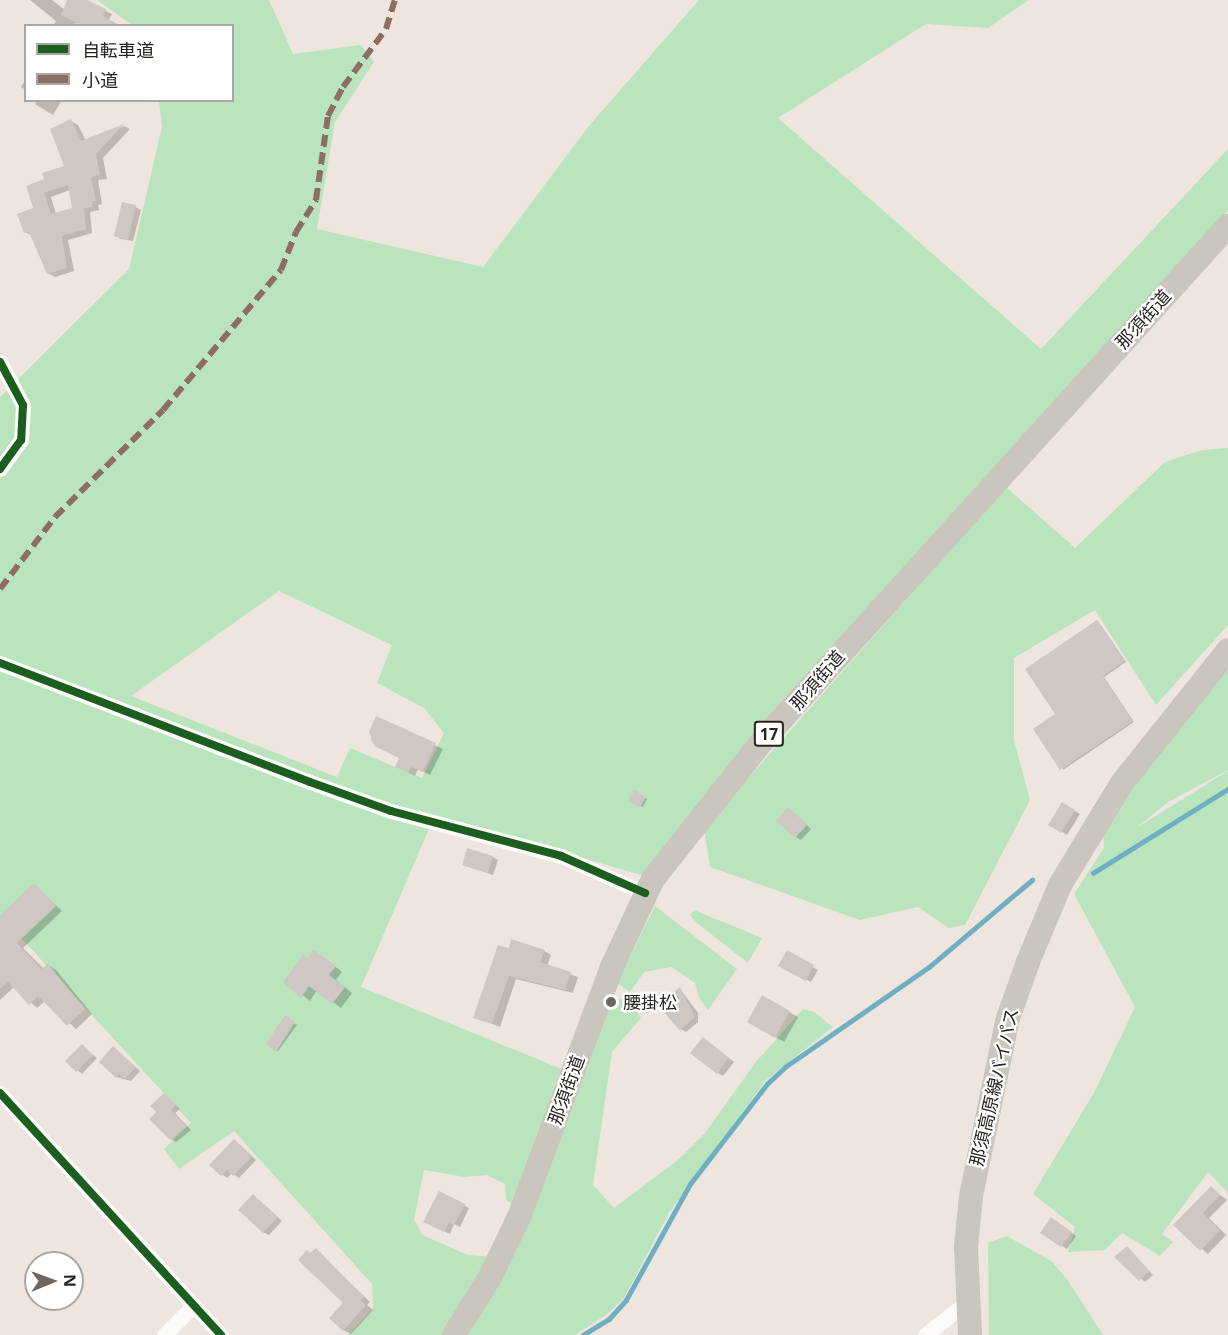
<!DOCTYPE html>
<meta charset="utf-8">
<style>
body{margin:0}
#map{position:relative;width:1228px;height:1335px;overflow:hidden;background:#eee6de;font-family:"Open Sans","Noto Sans JP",sans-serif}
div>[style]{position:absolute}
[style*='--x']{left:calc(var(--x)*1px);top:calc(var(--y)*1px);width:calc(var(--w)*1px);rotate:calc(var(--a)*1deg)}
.green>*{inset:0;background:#bae4bd}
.shadow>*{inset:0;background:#0003}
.stream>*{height:4.5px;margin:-2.25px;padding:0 2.25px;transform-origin:2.25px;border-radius:2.25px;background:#6fafc1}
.building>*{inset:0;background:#cec7c2}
.street>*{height:15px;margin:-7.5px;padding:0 7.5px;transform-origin:7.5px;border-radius:7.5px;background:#fcfbfa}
.primary>*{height:24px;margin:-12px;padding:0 12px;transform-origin:12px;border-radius:12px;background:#cac5bd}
.quiet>*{height:6px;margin-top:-3px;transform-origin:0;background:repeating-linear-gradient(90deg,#8d6e63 0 12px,transparent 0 18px)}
.cycleway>*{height:8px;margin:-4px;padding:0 4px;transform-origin:4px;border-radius:4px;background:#1b5e20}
.dots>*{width:16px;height:16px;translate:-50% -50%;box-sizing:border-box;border:3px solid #fff;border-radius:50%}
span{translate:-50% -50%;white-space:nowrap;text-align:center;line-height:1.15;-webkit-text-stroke:4.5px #fff;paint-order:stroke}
.shield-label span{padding:2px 4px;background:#fff;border:2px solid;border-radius:4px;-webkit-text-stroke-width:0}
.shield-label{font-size:16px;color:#28231e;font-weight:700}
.street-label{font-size:18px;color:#28231e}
.poi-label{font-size:18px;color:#28231e}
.left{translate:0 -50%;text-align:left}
.legend{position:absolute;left:24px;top:24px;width:210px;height:78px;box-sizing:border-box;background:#fff;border:2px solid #a9a7a5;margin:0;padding:8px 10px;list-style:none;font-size:18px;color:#28231e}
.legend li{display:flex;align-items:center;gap:12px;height:30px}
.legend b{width:30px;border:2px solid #a9a7a5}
.north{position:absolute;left:24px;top:1251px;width:60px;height:60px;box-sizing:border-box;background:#fff;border:2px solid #a9a7a5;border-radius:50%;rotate:89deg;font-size:16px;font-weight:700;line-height:24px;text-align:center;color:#28231e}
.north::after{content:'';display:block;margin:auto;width:21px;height:27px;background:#6d6761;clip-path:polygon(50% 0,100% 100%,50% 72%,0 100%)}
</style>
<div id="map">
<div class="green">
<i style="clip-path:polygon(evenodd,97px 0,269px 0,293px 54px,361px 45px,374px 62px,335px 122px,317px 229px,483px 267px,588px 127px,699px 0,1029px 0,988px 28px,926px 24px,778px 118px,1041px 349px,1228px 149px,1228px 211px,641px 875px,435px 815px,361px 987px,564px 1070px,514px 1205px,506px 1200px,505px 1184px,487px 1175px,465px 1177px,424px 1170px,414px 1219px,422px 1235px,468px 1255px,495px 1257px,613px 996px,632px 1004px,641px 1018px,612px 1052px,593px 1185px,614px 1208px,679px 1159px,705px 1133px,755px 1063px,803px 1009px,814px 1012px,833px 1027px,765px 1081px,669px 1213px,625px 1296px,609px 1313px,575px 1335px,348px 1335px,373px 1309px,372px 1284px,234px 1131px,179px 1169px,164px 1149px,191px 1123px,0 915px,0 397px,129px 269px,162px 127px,159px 101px,232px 100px,232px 26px,132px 25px,97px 0,279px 591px,392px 645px,377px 683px,424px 708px,444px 733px,422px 778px,350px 748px,337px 777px,131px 696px,279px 591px)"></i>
<i style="clip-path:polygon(1228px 448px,1228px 625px,1156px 705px,1095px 610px,1014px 658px,1014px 740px,1030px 800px,965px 925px,949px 928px,918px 907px,860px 920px,710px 867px,704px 828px,1006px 487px,1075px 548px,1165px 462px,1202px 450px)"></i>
<i style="clip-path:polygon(1228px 661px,1228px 770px,1168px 802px,1136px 828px,1228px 771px,1228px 1193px,1208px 1172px,1162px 1234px,1173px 1242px,1160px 1256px,1122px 1233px,1105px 1250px,1068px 1252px,1075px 1227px,1033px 1194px,1095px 1091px,1135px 1007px,1074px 894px,1104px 848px,1103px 828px,1142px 770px)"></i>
<i style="clip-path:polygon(655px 906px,737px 969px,708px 1010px,699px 998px,695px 983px,672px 967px,644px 972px,630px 992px,617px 983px)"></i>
<i style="clip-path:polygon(694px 910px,762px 938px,748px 963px,697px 923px,690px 915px)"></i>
<i style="clip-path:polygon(1007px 1236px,1051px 1261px,1067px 1279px,1103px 1335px,989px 1335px,988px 1243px)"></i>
</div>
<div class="shadow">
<i style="clip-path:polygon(30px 0,52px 0,65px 10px,69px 0,83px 0,112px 14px,109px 20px,53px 26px,56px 21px)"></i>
<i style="clip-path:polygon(26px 79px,26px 90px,21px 87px)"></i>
<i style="clip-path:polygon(37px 100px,62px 100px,53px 115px,35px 104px)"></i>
<i style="clip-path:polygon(evenodd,71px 121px,78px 125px,86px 141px,124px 126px,130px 129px,103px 158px,107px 179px,98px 180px,102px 204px,98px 205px,99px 210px,90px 212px,92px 233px,68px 240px,74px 271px,55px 277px,48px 273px,32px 236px,25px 232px,46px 180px,66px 167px,71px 121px,70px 190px,74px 209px,56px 214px,51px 197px,70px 190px)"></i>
<i style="clip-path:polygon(135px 207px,141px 210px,133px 241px,121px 239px,116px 236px)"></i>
<i style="clip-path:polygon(1098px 621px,1126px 662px,1104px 677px,1134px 722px,1063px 770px,1057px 714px)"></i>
<i style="clip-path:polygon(377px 718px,443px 749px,430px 775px,418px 769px,415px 776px,404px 770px,401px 757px,371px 740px)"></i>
<i style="clip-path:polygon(634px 792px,647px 799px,643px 807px,630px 800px)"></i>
<i style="clip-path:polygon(1063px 804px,1080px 814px,1067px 835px,1050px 824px)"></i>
<i style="clip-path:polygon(793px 812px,811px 829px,801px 840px,796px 837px)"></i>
<i style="clip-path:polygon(493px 857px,498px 860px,493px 875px,469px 867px)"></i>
<i style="clip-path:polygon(34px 885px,62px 911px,23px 948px,44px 969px,48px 965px,56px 970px,92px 1014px,76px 1029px,45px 1001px,37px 1008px,14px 987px,0 1000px,0 917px)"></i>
<i style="clip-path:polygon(510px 950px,544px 951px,551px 955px,547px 966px,578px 977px,573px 993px,516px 979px,500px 1027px,475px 1017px)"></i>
<i style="clip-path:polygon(787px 953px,818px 970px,811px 982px,780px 965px)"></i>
<i style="clip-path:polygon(322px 956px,342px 972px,336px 980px,352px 993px,341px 1008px,317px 990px,310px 1001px,285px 981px,307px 959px)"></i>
<i style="clip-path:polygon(680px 989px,698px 1013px,698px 1022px,686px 1032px,681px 1029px)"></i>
<i style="clip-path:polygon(763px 997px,798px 1017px,784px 1042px,749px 1022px)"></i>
<i style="clip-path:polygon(285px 1017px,297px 1025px,278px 1051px,268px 1044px)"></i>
<i style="clip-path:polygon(708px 1042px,734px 1062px,723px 1076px,718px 1073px)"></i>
<i style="clip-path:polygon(82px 1046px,97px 1058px,82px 1074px,67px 1061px)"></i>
<i style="clip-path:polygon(114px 1048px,140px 1071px,131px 1081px,116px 1077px)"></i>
<i style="clip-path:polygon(164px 1095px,180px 1109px,175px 1113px,191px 1130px,176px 1142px,171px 1139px,158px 1112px)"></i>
<i style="clip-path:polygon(239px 1144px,256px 1160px,239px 1178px,232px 1173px,227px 1178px,211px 1165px)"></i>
<i style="clip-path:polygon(1211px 1188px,1227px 1200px,1209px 1218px,1226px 1235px,1208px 1254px,1175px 1225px)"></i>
<i style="clip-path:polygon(440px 1193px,469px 1208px,460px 1227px,454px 1224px,450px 1234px,431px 1225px)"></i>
<i style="clip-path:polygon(254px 1196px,282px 1221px,269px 1235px,263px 1232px)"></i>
<i style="clip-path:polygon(1057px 1222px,1076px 1236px,1067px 1249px,1042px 1233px)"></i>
<i style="clip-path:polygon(1127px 1247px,1153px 1275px,1145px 1282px,1116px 1257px)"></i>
<i style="clip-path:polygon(316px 1250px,370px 1302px,367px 1305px,373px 1310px,351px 1334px,343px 1330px,345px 1303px,311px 1255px)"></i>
</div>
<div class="stream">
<i style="--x:1093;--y:873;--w:159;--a:-31.9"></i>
<i style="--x:583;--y:1335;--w:31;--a:-32"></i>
<i style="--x:609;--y:1319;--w:25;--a:-48"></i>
<i style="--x:626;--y:1300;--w:132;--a:-61.1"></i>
<i style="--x:690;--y:1184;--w:126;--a:-52.4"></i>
<i style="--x:767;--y:1084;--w:25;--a:-43"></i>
<i style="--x:785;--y:1067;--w:175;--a:-34.8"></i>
<i style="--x:929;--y:967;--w:135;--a:-40.2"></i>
</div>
<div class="building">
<i style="clip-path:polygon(67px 0,87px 0,106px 9px,103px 16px,121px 26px,84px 26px,61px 15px)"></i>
<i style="clip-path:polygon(evenodd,71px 119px,81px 141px,124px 124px,96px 154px,100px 175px,91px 177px,96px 201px,92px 202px,93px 207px,84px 208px,86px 229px,62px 236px,67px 268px,47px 274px,29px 232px,24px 233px,17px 214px,33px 208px,26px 186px,44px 179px,42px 173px,64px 166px,50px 129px,71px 119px,68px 185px,72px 208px,51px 214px,44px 193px,68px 185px)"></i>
<i style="clip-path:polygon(122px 202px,136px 205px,128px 240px,114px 236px)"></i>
<i style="clip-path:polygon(1097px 620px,1125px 661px,1103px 676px,1133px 721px,1060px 770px,1033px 729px,1055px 714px,1025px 669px)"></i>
<i style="clip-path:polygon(376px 716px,436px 743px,423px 772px,411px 767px,408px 773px,395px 767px,399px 758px,374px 746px,369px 732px)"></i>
<i style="clip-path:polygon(634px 790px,646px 797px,640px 807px,628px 801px)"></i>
<i style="clip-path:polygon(1062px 802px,1075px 810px,1061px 833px,1048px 825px)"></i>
<i style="clip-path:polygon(788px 807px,807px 825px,795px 838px,776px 821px)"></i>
<i style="clip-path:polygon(467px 848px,493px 856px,488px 873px,462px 865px)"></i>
<i style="clip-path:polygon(34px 883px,56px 906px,17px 943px,41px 969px,48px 964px,85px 1009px,67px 1026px,38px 996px,29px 1005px,8px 982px,0 989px,0 915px)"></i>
<i style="clip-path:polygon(511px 939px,545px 950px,540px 962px,571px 972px,565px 990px,509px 976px,492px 1024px,473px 1018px,498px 945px,509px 948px)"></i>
<i style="clip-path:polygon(314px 950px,336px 966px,329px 975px,345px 987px,332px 1004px,309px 986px,301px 998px,283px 982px,303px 955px,307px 958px)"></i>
<i style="clip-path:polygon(787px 950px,814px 965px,806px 981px,778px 966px)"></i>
<i style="clip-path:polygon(680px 987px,695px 1017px,680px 1031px,658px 1005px)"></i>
<i style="clip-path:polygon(762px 995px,790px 1011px,775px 1038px,747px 1022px)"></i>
<i style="clip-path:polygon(285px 1015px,295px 1022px,276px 1052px,266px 1044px)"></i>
<i style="clip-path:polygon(703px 1037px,729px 1058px,717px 1074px,690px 1053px)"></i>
<i style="clip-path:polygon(82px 1044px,93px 1055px,76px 1072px,65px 1061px)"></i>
<i style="clip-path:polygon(113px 1046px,136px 1067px,125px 1079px,119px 1074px,116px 1078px,99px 1062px)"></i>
<i style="clip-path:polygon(164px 1093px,176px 1105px,171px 1110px,187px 1126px,170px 1140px,149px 1119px,156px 1112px,150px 1106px)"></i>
<i style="clip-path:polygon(234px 1139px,252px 1156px,233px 1176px,227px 1170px,221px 1176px,209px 1165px)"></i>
<i style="clip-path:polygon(1211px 1186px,1220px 1195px,1203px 1213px,1220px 1230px,1200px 1251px,1173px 1225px)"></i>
<i style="clip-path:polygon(439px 1191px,465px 1204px,454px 1225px,449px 1223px,444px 1232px,423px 1222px)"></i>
<i style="clip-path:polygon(253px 1194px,278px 1217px,263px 1233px,238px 1210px)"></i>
<i style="clip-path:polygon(1051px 1217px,1072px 1232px,1061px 1247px,1040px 1233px)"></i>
<i style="clip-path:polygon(1127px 1246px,1149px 1271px,1139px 1281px,1114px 1257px)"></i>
<i style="clip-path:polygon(316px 1248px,364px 1297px,361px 1300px,366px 1305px,343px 1331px,329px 1318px,343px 1303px,298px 1260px,307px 1250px,310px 1253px)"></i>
</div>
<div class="street">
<i style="--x:0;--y:362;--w:49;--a:61.9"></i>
<i style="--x:23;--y:405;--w:35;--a:93"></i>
<i style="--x:21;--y:440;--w:36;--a:126"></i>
<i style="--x:0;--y:663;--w:332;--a:21"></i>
<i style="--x:310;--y:782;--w:86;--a:19.7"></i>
<i style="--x:391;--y:811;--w:176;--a:14.8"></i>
<i style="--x:561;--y:856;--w:92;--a:23.8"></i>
<i style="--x:0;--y:1093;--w:328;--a:47.6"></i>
<i style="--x:164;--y:1335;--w:42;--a:-45"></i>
<i style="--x:925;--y:1335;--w:53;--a:-38.2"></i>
</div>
<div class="primary">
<i style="--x:454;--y:1335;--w:68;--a:-58.2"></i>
<i style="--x:490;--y:1277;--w:67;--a:-64.2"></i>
<i style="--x:519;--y:1217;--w:265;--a:-69.6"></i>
<i style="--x:611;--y:969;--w:99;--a:-65"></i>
<i style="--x:653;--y:879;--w:177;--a:-51.6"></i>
<i style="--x:763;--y:740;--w:693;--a:-47.87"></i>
<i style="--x:970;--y:1335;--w:88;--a:-92.6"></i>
<i style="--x:966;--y:1247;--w:51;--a:-84.4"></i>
<i style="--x:971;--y:1196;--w:182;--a:-78.3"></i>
<i style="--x:1008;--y:1018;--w:59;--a:-70.3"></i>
<i style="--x:1028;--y:962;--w:83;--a:-67.4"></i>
<i style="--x:1060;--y:885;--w:119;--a:-58.7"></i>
<i style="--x:1122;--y:783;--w:170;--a:-51.4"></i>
</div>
<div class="quiet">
<i style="--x:0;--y:589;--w:91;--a:-52.6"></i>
<i style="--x:55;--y:517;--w:152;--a:-44.7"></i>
<i style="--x:163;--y:410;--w:183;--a:-49.9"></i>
<i style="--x:281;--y:270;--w:41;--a:-68.5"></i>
<i style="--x:296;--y:232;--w:38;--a:-58"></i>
<i style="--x:316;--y:200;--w:85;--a:-81.9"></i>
<i style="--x:328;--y:116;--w:33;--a:-63"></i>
<i style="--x:343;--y:87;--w:72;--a:-53.4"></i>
<i style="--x:386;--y:29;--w:30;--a:-73"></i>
</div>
<div class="cycleway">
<i style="--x:0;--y:362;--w:49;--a:61.9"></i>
<i style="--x:23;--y:405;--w:35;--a:93"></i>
<i style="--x:21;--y:440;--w:36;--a:126"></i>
<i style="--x:0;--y:663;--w:332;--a:21"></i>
<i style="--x:310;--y:782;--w:86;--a:19.7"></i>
<i style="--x:391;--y:811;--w:176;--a:14.8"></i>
<i style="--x:561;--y:856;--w:92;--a:23.8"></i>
<i style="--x:0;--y:1093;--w:328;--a:47.6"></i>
</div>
<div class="dots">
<i style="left:611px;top:1002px;background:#6d6761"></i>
</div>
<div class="shield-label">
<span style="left:769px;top:734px">17</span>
</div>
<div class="street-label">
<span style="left:1143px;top:319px;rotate:-48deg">那須街道</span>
<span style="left:817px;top:680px;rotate:-49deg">那須街道</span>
<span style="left:994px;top:1087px;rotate:-77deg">那須高原線バイパス</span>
<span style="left:566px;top:1090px;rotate:-70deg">那須街道</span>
</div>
<div class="poi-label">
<span class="left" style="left:623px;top:1002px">腰掛松</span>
</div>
<ul class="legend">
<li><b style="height:8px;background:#1b5e20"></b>自転車道</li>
<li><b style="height:8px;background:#8d6e63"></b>小道</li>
</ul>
<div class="north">N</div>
</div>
